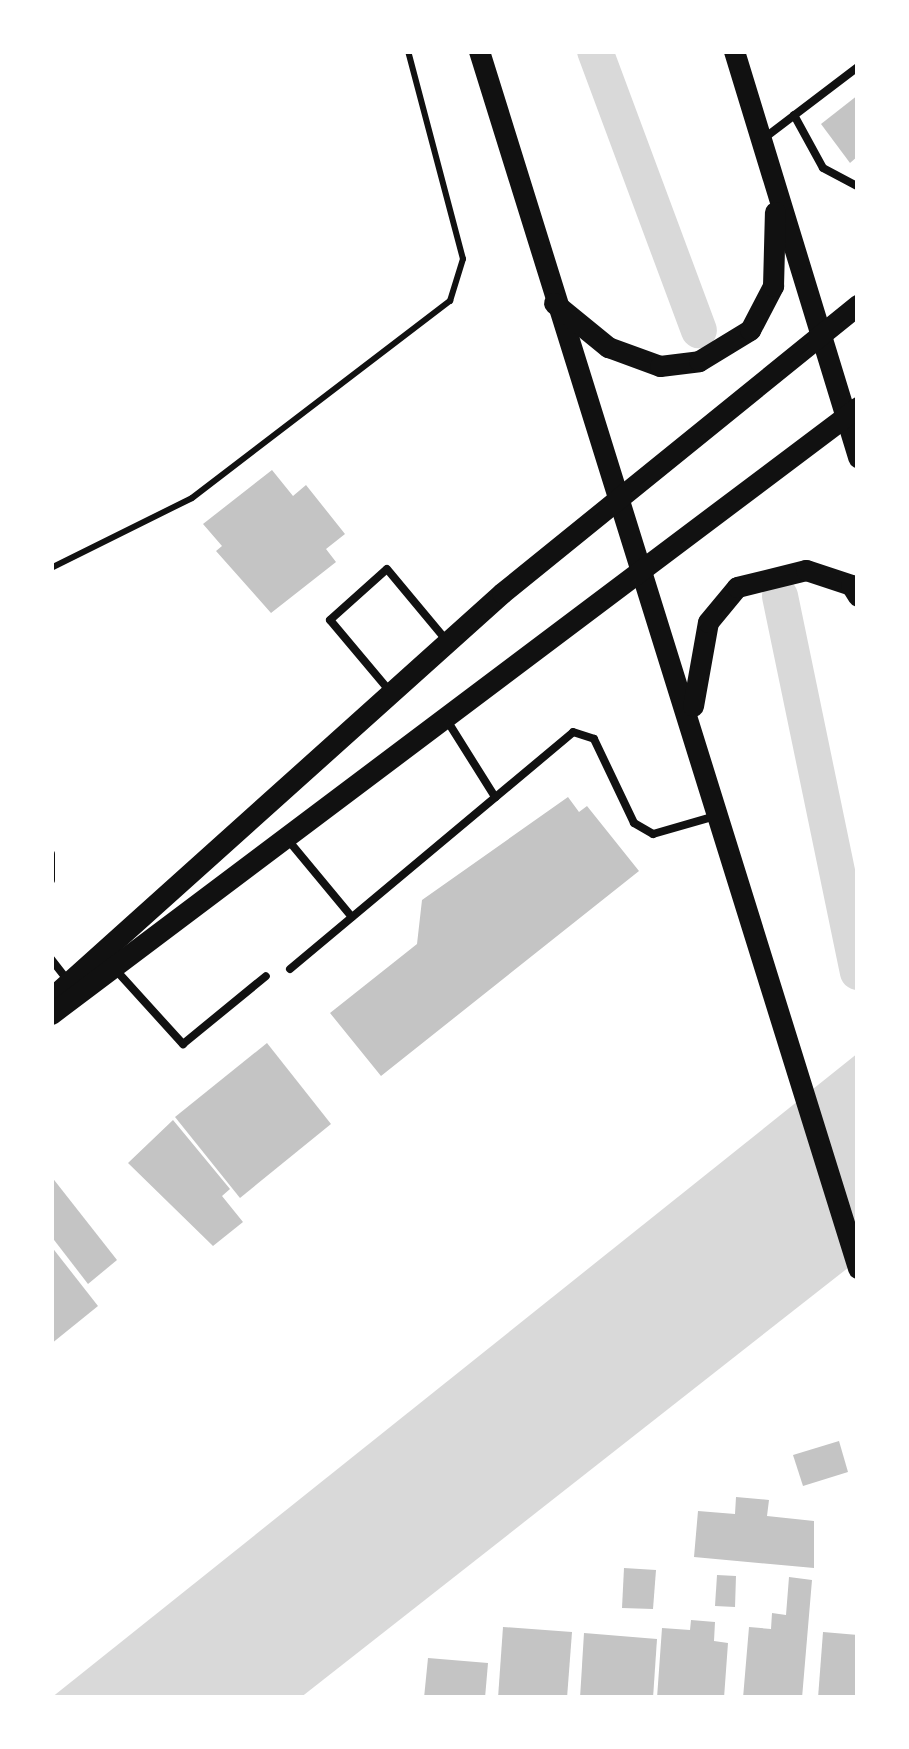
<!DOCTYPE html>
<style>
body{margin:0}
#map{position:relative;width:909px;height:1749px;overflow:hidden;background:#fff;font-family:"Exo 2",sans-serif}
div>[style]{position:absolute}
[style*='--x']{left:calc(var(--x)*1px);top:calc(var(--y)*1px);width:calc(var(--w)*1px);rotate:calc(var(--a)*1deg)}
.water>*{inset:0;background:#d9d9d9}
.canal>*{height:36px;margin:-18px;padding:0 18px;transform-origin:18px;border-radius:18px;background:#d9d9d9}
.building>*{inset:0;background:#c4c4c4}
.path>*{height:6px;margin:-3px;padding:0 3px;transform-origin:3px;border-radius:3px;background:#111}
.service>*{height:8px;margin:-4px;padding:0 4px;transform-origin:4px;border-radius:4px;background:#111}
.secondary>*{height:21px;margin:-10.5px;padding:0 10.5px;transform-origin:10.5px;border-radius:10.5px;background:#111}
span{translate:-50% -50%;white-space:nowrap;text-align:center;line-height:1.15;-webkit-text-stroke:9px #fff;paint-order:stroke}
.frame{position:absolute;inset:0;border:54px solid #fff;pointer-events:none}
</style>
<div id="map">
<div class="water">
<i style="clip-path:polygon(858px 1053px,858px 1260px,300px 1698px,51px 1698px)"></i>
</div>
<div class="canal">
<i style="--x:595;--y:51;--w:298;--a:69.6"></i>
<i style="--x:780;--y:596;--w:384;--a:78.3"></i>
</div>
<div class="building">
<i style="clip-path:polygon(858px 95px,858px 156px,850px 163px,821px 124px)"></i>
<i style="clip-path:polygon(272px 470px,293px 496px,306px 485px,345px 534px,326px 549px,336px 562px,271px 613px,216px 551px,222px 546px,203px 524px)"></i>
<i style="clip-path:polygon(568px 797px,579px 812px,587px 806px,639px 871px,381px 1076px,330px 1013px,417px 944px,422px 900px)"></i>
<i style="clip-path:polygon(267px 1043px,331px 1124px,240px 1198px,175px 1117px)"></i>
<i style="clip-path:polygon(173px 1120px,230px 1189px,222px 1196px,243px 1222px,213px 1246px,128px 1163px)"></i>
<i style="clip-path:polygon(51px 1176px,117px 1260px,88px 1284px,51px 1236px)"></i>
<i style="clip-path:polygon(51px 1246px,98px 1306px,51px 1344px)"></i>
<i style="clip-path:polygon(839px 1441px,848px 1472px,803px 1486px,793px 1455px)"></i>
<i style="clip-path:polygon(736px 1497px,769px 1500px,767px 1516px,814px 1521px,814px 1568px,694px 1557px,698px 1511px,735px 1514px)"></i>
<i style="clip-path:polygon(624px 1568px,656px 1570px,653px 1609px,622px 1608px)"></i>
<i style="clip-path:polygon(717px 1575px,736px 1576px,735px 1607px,715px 1606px)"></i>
<i style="clip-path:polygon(789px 1577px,812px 1580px,802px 1698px,743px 1698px,749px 1627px,771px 1629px,772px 1613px,786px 1615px)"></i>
<i style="clip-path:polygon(691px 1620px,715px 1622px,714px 1641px,728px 1643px,724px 1698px,657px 1698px,662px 1628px,690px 1630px)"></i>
<i style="clip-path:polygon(503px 1627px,572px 1632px,567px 1698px,498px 1698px)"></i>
<i style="clip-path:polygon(823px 1632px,858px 1635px,858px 1698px,818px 1698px)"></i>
<i style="clip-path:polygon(584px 1633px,657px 1639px,653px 1698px,580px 1698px)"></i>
<i style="clip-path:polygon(428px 1658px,488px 1663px,485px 1698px,424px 1698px)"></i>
</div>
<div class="path">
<i style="--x:51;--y:568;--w:157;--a:-26.4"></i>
<i style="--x:192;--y:498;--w:325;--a:-37.4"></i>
<i style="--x:450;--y:301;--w:44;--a:-72.8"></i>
<i style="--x:463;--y:259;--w:215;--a:-104.8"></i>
</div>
<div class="service">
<i style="--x:794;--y:115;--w:60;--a:61.3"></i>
<i style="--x:823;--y:168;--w:40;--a:28"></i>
<i style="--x:763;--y:139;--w:119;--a:-37.2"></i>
<i style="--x:388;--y:689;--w:90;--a:-130"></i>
<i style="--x:330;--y:620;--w:76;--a:-41.8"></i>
<i style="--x:387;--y:569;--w:94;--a:50.2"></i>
<i style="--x:448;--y:722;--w:89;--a:57.9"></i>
<i style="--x:288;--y:840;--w:100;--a:50.3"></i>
<i style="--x:51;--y:854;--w:26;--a:90"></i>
<i style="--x:51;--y:959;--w:24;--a:52"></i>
<i style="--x:114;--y:968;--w:103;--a:47.8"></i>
<i style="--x:183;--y:1044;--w:107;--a:-39.3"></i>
<i style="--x:290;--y:969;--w:369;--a:-39.9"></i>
<i style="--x:573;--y:732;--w:22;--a:18"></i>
<i style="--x:594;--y:739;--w:93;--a:64.5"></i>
<i style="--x:634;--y:823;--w:22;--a:30"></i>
<i style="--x:653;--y:834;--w:61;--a:-16.1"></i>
</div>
<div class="secondary">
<i style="--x:479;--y:51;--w:1275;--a:72.7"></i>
<i style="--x:734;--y:51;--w:425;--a:73"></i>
<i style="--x:554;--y:303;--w:70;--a:39.2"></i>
<i style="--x:608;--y:347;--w:55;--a:20.1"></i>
<i style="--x:660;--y:366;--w:39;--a:-7"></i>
<i style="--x:699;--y:361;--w:60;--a:-31.3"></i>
<i style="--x:750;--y:330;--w:50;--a:-62.4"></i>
<i style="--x:773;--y:286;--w:74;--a:-88.5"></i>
<i style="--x:693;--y:706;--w:85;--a:-79.9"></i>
<i style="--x:708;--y:622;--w:45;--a:-50.4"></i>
<i style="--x:737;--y:587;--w:71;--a:-13.8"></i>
<i style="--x:806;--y:570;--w:47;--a:18.4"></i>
<i style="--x:851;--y:585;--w:13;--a:58"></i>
<i style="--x:51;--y:998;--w:606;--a:-41.92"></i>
<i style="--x:502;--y:593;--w:458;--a:-39"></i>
<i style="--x:51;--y:1014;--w:1010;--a:-36.95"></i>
</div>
<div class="frame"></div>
</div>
